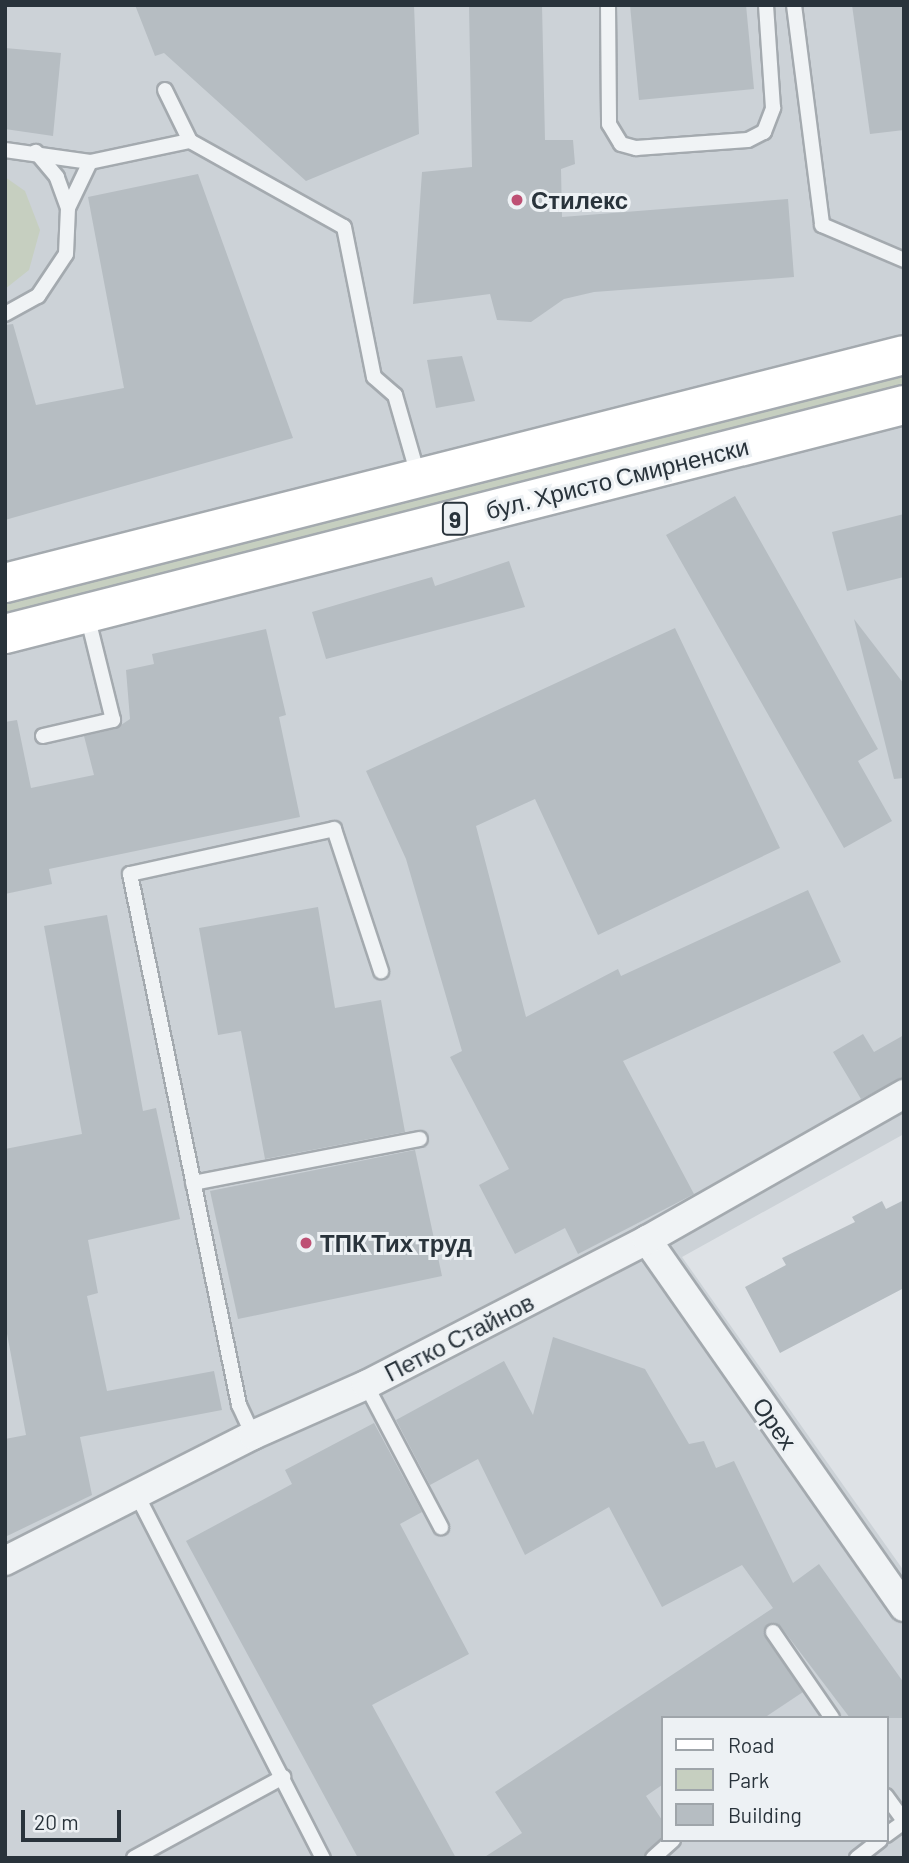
<!DOCTYPE html>
<meta charset="utf-8">
<style>
body{margin:0}
#map{position:relative;width:909px;height:1863px;overflow:hidden;background:#dee2e6;font-family:Barlow,sans-serif}
div>[style]{position:absolute}
[style*='--x']{left:calc(var(--x)*1px);top:calc(var(--y)*1px);width:calc(var(--w)*1px);rotate:calc(var(--a)*1deg)}
.built>*{inset:0;background:#ccd2d7}
.green>*{inset:0;background:#c6cfc0}
.building>*{inset:0;background:#b6bdc2}
.roads{filter:drop-shadow(2px 0 #a4aaaf) drop-shadow(-2px 0 #a4aaaf) drop-shadow(0 2px #a4aaaf) drop-shadow(0 -2px #a4aaaf)}
.service>*{height:14px;margin:-7px;padding:0 7px;transform-origin:7px;border-radius:7px;background:#f0f3f5}
.minor>*{height:28px;margin:-14px;padding:0 14px;transform-origin:14px;border-radius:14px;background:#f0f3f5}
.primary>*{height:38px;margin:-19px;padding:0 19px;transform-origin:19px;border-radius:19px;background:#fff}
.dots>*{width:19px;height:19px;translate:-50% -50%;box-sizing:border-box;border:4px solid #edf1f4;border-radius:50%}
span{translate:-50% -50%;white-space:nowrap;text-align:center;line-height:1.15;-webkit-text-stroke:6px #edf1f4;paint-order:stroke}
.shield-label span{padding:2px 5px;background:#edf1f4;border:2px solid;border-radius:5px;-webkit-text-stroke-width:0}
.shield-label{font-size:23px;color:#29333b;font-weight:700}
.poi-label{font-size:24px;color:#29333b;font-weight:700}
.left{translate:0 -50%;text-align:left}
.street-label{font-size:24px;color:#29333b}
.frame{position:absolute;inset:0;border:7px solid #29333b;pointer-events:none}
.legend{position:absolute;left:661px;top:1716px;width:228px;height:126px;box-sizing:border-box;background:#edf1f4;border:2px solid #9fa5aa;margin:0;padding:9px 12px;list-style:none;font-size:21px;color:#29333b}
.legend li{display:flex;align-items:center;gap:14px;height:35px}
.legend b{width:35px;border:2px solid #9fa5aa}
.scale{position:absolute;left:21px;top:1810px;width:100px;height:32px;box-sizing:border-box;border:4px solid #29333b;border-top:0;padding-left:9px;font-size:21px;line-height:24px;white-space:nowrap;color:#29333b;-webkit-text-stroke:5px #edf1f4;paint-order:stroke}
</style>
<div id="map">
<div class="built">
<i style="clip-path:polygon(evenodd,5px 5px,904px 5px,904px 1134px,682px 1257px,904px 1571px,904px 1858px,5px 1858px,5px 5px,662px 1718px,886px 1718px,886px 1840px,662px 1840px,662px 1718px)"></i>
</div>
<div class="green">
<i style="clip-path:polygon(5px 177px,25px 191px,40px 230px,29px 270px,5px 289px)"></i>
<i style="clip-path:polygon(904px 355px,904px 405px,5px 634px,5px 583px)"></i>
</div>
<div class="building">
<i style="clip-path:polygon(135px 5px,414px 5px,419px 134px,306px 181px,164px 53px,155px 56px)"></i>
<i style="clip-path:polygon(469px 5px,542px 5px,545px 140px,573px 140px,575px 164px,561px 169px,562px 217px,788px 199px,794px 277px,594px 292px,564px 299px,531px 322px,497px 320px,490px 294px,413px 304px,422px 172px,472px 167px)"></i>
<i style="clip-path:polygon(630px 5px,746px 5px,754px 89px,639px 100px)"></i>
<i style="clip-path:polygon(852px 5px,904px 5px,904px 130px,870px 134px)"></i>
<i style="clip-path:polygon(5px 48px,61px 53px,53px 136px,5px 129px)"></i>
<i style="clip-path:polygon(198px 174px,293px 438px,5px 520px,5px 325px,13px 324px,36px 405px,124px 388px,88px 197px)"></i>
<i style="clip-path:polygon(462px 356px,475px 401px,436px 408px,427px 360px)"></i>
<i style="clip-path:polygon(735px 496px,878px 749px,858px 761px,892px 821px,844px 848px,666px 535px)"></i>
<i style="clip-path:polygon(904px 514px,904px 577px,847px 591px,832px 532px)"></i>
<i style="clip-path:polygon(509px 561px,525px 607px,326px 659px,312px 612px,432px 577px,435px 586px)"></i>
<i style="clip-path:polygon(854px 619px,904px 684px,904px 778px,894px 779px)"></i>
<i style="clip-path:polygon(675px 628px,780px 848px,598px 935px,535px 799px,476px 826px,526px 1017px,618px 969px,621px 976px,808px 890px,841px 962px,623px 1061px,694px 1194px,578px 1254px,565px 1228px,515px 1254px,479px 1185px,509px 1169px,450px 1057px,462px 1051px,406px 859px,366px 771px)"></i>
<i style="clip-path:polygon(266px 629px,286px 715px,279px 717px,300px 817px,49px 869px,52px 884px,5px 894px,5px 722px,17px 720px,31px 788px,94px 775px,84px 736px,115px 729px,130px 719px,126px 670px,154px 664px,152px 654px)"></i>
<i style="clip-path:polygon(318px 907px,335px 1008px,381px 1000px,405px 1132px,265px 1159px,241px 1031px,218px 1035px,199px 928px)"></i>
<i style="clip-path:polygon(107px 915px,143px 1111px,156px 1108px,180px 1219px,88px 1240px,98px 1293px,87px 1296px,107px 1391px,214px 1371px,222px 1410px,80px 1437px,92px 1495px,5px 1537px,5px 1439px,26px 1435px,5px 1323px,5px 1149px,82px 1134px,44px 926px)"></i>
<i style="clip-path:polygon(863px 1034px,874px 1052px,904px 1035px,904px 1077px,861px 1099px,833px 1052px)"></i>
<i style="clip-path:polygon(415px 1150px,442px 1276px,238px 1319px,210px 1191px)"></i>
<i style="clip-path:polygon(904px 1200px,904px 1288px,780px 1353px,745px 1287px,786px 1265px,782px 1258px,855px 1222px,852px 1217px,882px 1201px,886px 1209px)"></i>
<i style="clip-path:polygon(553px 1337px,645px 1369px,689px 1444px,704px 1441px,716px 1468px,734px 1461px,793px 1583px,819px 1564px,904px 1683px,904px 1718px,850px 1718px,781px 1627px,768px 1624px,765px 1637px,803px 1692px,764px 1718px,662px 1718px,662px 1785px,646px 1796px,662px 1820px,662px 1837px,644px 1858px,483px 1858px,522px 1833px,495px 1792px,773px 1608px,742px 1565px,662px 1607px,609px 1507px,525px 1555px,478px 1459px,430px 1485px,396px 1420px,504px 1361px,533px 1415px)"></i>
<i style="clip-path:polygon(374px 1423px,422px 1512px,400px 1524px,469px 1654px,372px 1705px,456px 1858px,358px 1858px,186px 1541px,292px 1484px,285px 1470px)"></i>
</div>
<div class="roads">
<div class="service">
<i style="--x:608;--y:5;--w:119;--a:89.5"></i>
<i style="--x:609;--y:124;--w:23;--a:59"></i>
<i style="--x:621;--y:144;--w:16;--a:15"></i>
<i style="--x:636;--y:148;--w:112;--a:-4.1"></i>
<i style="--x:748;--y:140;--w:18;--a:-27"></i>
<i style="--x:764;--y:132;--w:26;--a:-69"></i>
<i style="--x:773;--y:108;--w:103;--a:-93.9"></i>
<i style="--x:794;--y:5;--w:222;--a:82.7"></i>
<i style="--x:822;--y:225;--w:89;--a:23.1"></i>
<i style="--x:165;--y:90;--w:57;--a:63.9"></i>
<i style="--x:190;--y:141;--w:176;--a:29.2"></i>
<i style="--x:344;--y:227;--w:153;--a:78.7"></i>
<i style="--x:374;--y:377;--w:28;--a:41"></i>
<i style="--x:395;--y:395;--w:83;--a:74"></i>
<i style="--x:5;--y:150;--w:86;--a:8"></i>
<i style="--x:90;--y:162;--w:102;--a:-11.9"></i>
<i style="--x:68;--y:208;--w:51;--a:-64.4"></i>
<i style="--x:5;--y:314;--w:38;--a:-29"></i>
<i style="--x:38;--y:296;--w:50;--a:-56.3"></i>
<i style="--x:66;--y:254;--w:46;--a:-87.5"></i>
<i style="--x:68;--y:208;--w:33;--a:-110"></i>
<i style="--x:57;--y:177;--w:33;--a:-130"></i>
<i style="--x:43;--y:736;--w:72;--a:-12.9"></i>
<i style="--x:113;--y:720;--w:108;--a:-103.9"></i>
<i style="--x:193;--y:1183;--w:231;--a:-11"></i>
<i style="--x:366;--y:1385;--w:161;--a:62.2"></i>
<i style="--x:253;--y:1435;--w:33;--a:-115"></i>
<i style="--x:239;--y:1405;--w:542;--a:-101.6"></i>
<i style="--x:130;--y:874;--w:209;--a:-12.4"></i>
<i style="--x:334;--y:829;--w:150;--a:71.7"></i>
<i style="--x:138;--y:1497;--w:406;--a:62.9"></i>
<i style="--x:773;--y:1632;--w:104;--a:55.5"></i>
<i style="--x:886;--y:1796;--w:31;--a:54"></i>
<i style="--x:886;--y:1835;--w:22;--a:-36"></i>
<i style="--x:134;--y:1858;--w:170;--a:-28.5"></i>
<i style="--x:653;--y:1858;--w:27;--a:-42"></i>
<i style="--x:857;--y:1858;--w:29;--a:-38"></i>
</div>
<div class="minor">
<i style="--x:647;--y:1240;--w:448;--a:55"></i>
<i style="--x:5;--y:1561;--w:278;--a:-26.9"></i>
<i style="--x:253;--y:1435;--w:124;--a:-23.9"></i>
<i style="--x:366;--y:1385;--w:316;--a:-27.3"></i>
<i style="--x:647;--y:1240;--w:296;--a:-29.6"></i>
</div>
<div class="primary">
<i style="--x:5;--y:583;--w:927;--a:-14.23"></i>
<i style="--x:5;--y:634;--w:928;--a:-14.29"></i>
</div>
</div>
<div class="dots">
<i style="left:517px;top:200px;background:#be5074"></i>
<i style="left:306px;top:1243px;background:#be5074"></i>
</div>
<div class="shield-label">
<span style="left:455px;top:519px">9</span>
</div>
<div class="poi-label">
<span class="left" style="left:531px;top:200px">Стилекс</span>
<span class="left" style="left:320px;top:1243px">ТПК Тих труд</span>
</div>
<div class="street-label">
<span style="left:617px;top:478px;rotate:-14deg">бул. Христо Смирненски</span>
<span style="left:459px;top:1337px;rotate:-27deg">Петко Стайнов</span>
<span style="left:775px;top:1423px;rotate:55deg">Орех</span>
</div>
<div class="frame"></div>
<ul class="legend">
<li><b style="height:9px;background:#fff"></b>Road</li>
<li><b style="height:19px;background:#c6cfc0"></b>Park</li>
<li><b style="height:19px;background:#b6bdc2"></b>Building</li>
</ul>
<div class="scale">20 m</div>
</div>
